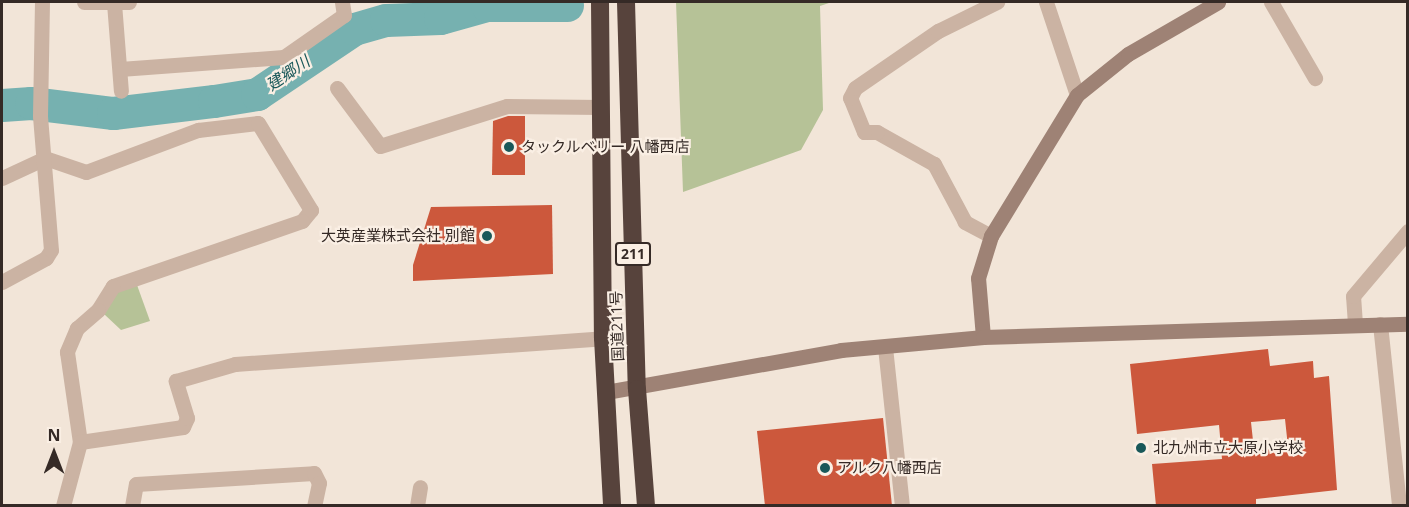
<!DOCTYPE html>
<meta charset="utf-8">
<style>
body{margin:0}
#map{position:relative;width:1409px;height:507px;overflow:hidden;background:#f2e5d8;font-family:"Open Sans","Noto Sans JP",sans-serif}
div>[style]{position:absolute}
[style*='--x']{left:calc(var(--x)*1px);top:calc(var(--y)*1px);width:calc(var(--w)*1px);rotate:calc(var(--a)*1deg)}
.green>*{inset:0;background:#b6c297}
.river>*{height:33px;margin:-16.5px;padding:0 16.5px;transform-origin:16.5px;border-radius:16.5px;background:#76b1b0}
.building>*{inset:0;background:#cc583c}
.street>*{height:15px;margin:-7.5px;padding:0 7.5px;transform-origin:7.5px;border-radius:7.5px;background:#cbb3a3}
.secondary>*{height:15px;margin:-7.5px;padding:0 7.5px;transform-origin:7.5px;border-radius:7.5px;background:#9e8275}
.highway>*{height:18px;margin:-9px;padding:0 9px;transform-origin:9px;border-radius:9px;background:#57433c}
.dots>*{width:16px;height:16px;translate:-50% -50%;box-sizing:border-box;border:3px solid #faefe4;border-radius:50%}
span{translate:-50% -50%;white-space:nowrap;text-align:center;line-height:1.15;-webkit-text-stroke:4.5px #faefe4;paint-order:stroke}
.shield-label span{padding:2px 4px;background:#faefe4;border:2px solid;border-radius:4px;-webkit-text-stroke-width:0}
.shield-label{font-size:14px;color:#352a26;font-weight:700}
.poi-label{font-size:15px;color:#352a26}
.left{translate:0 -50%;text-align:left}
.right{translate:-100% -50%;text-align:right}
.street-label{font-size:15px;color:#352a26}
.water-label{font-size:16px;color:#195859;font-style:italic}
.frame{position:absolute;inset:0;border:3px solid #352a26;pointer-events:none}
.north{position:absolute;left:24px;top:423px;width:60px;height:60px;-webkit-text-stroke:4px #faefe4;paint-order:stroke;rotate:0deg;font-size:16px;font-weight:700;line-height:24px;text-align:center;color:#352a26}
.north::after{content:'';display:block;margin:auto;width:21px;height:27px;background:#352a26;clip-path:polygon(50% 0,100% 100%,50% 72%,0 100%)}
</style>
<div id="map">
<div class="green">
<i style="clip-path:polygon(676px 2px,832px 2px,820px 6px,823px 110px,801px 150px,683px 192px)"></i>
<i style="clip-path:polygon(137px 285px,150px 321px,121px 330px,104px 314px,117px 291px)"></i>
</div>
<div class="river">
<i style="--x:2;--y:105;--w:29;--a:-4"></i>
<i style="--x:31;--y:103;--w:83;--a:7"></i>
<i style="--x:113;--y:113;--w:102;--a:-6.8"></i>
<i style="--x:214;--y:101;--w:44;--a:-9.2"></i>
<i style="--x:257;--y:94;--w:117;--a:-33.8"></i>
<i style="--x:354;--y:29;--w:33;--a:-16"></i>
<i style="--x:386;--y:20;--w:54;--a:-2.1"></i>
<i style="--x:440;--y:18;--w:49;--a:-15.5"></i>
<i style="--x:487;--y:5;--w:80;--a:0"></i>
</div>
<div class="building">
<i style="clip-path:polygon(508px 116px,525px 116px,525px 175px,492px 175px,493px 121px)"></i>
<i style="clip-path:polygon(552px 205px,553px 274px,413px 281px,413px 265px,431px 207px)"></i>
<i style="clip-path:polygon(evenodd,1268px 349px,1270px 366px,1313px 361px,1314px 378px,1329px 376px,1337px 490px,1256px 499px,1256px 506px,1156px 506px,1152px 464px,1222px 459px,1219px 425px,1137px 434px,1130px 364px,1268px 349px,1285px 419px,1288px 447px,1254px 450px,1251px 422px,1285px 419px)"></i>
<i style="clip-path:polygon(883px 418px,892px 506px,765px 506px,757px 431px)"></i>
</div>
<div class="street">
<i style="--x:84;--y:2;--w:45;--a:0"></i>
<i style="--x:1046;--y:2;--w:98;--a:71.6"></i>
<i style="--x:1271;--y:2;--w:88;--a:59.9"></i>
<i style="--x:114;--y:3;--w:88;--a:85.5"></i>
<i style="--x:120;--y:69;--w:164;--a:-4.2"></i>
<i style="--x:284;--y:57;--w:73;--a:-35"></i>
<i style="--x:344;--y:15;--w:13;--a:-99"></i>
<i style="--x:337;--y:88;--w:72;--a:53.4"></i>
<i style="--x:380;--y:146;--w:133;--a:-17.5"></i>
<i style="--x:507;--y:106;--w:94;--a:0.6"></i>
<i style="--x:2;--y:178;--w:47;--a:-24.9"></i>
<i style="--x:45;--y:158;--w:43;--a:18.9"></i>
<i style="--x:86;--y:172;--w:120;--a:-20.6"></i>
<i style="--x:198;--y:130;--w:60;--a:-6.7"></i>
<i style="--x:258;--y:123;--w:102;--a:58.7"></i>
<i style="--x:311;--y:210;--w:14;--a:129"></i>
<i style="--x:302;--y:221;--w:200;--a:161"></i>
<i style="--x:113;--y:286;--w:28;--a:122"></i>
<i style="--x:98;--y:310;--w:28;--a:139"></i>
<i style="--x:77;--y:328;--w:26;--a:113"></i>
<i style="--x:67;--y:352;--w:91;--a:81.8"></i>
<i style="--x:80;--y:442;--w:66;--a:104.9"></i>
<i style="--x:991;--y:236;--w:30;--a:-152"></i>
<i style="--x:965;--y:222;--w:66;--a:-118.1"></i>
<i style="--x:934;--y:164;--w:65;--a:-150.7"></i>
<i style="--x:877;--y:132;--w:13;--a:180"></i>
<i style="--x:864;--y:132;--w:37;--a:-112"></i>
<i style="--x:850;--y:98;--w:11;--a:-63"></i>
<i style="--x:855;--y:88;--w:101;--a:-34.5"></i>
<i style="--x:938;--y:31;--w:66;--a:-26.2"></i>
<i style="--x:2;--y:282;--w:50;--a:-28.6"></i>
<i style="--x:46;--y:258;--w:9;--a:-58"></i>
<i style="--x:51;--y:250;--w:134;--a:-94.7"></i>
<i style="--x:40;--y:116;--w:114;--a:-89"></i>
<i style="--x:1355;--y:324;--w:28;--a:-94"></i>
<i style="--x:1353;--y:296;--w:85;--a:-49.8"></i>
<i style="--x:1380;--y:324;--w:183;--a:84"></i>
<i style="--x:885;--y:347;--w:160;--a:83.9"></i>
<i style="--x:80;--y:442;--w:104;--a:-8.3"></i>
<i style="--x:183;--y:427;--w:10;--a:-66"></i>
<i style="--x:187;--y:418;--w:39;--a:-107"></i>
<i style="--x:176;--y:381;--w:61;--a:-16.1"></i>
<i style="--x:235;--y:364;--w:369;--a:-4"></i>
<i style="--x:132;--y:506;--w:22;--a:-80"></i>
<i style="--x:136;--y:484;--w:178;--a:-3.5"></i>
<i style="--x:314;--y:473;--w:11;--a:63"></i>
<i style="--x:319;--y:483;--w:24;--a:102"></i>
<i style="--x:417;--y:506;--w:19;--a:-81"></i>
</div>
<div class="secondary">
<i style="--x:983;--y:337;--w:59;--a:-94.8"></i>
<i style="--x:978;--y:278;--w:44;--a:-72.8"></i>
<i style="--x:991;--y:236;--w:165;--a:-58.6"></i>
<i style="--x:1077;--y:95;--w:65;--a:-38.8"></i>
<i style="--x:1128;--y:54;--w:104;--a:-30"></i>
<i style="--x:606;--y:392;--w:239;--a:-10.1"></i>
<i style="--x:841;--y:350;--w:143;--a:-5.2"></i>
<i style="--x:983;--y:337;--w:425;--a:-1.8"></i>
</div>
<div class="highway">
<i style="--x:600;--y:2;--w:336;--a:89.5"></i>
<i style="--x:603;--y:338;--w:168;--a:86.9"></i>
<i style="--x:626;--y:2;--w:387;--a:88.4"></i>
<i style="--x:637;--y:389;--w:117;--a:85.6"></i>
</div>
<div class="dots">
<i style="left:509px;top:147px;background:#195859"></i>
<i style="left:487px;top:236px;background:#195859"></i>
<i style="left:1141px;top:448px;background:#195859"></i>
<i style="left:825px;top:468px;background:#195859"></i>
</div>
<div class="shield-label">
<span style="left:633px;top:254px">211</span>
</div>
<div class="poi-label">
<span class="left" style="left:521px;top:147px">タックルベリー 八幡西店</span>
<span class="right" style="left:475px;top:236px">大英産業株式会社 別館</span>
<span class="left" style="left:1153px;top:448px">北九州市立大原小学校</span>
<span class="left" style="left:837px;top:468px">アルク八幡西店</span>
</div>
<div class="street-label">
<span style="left:617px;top:326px;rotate:-92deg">国道211号</span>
</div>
<div class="water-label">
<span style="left:288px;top:73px;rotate:-34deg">建郷川</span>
</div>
<div class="frame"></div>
<div class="north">N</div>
</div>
